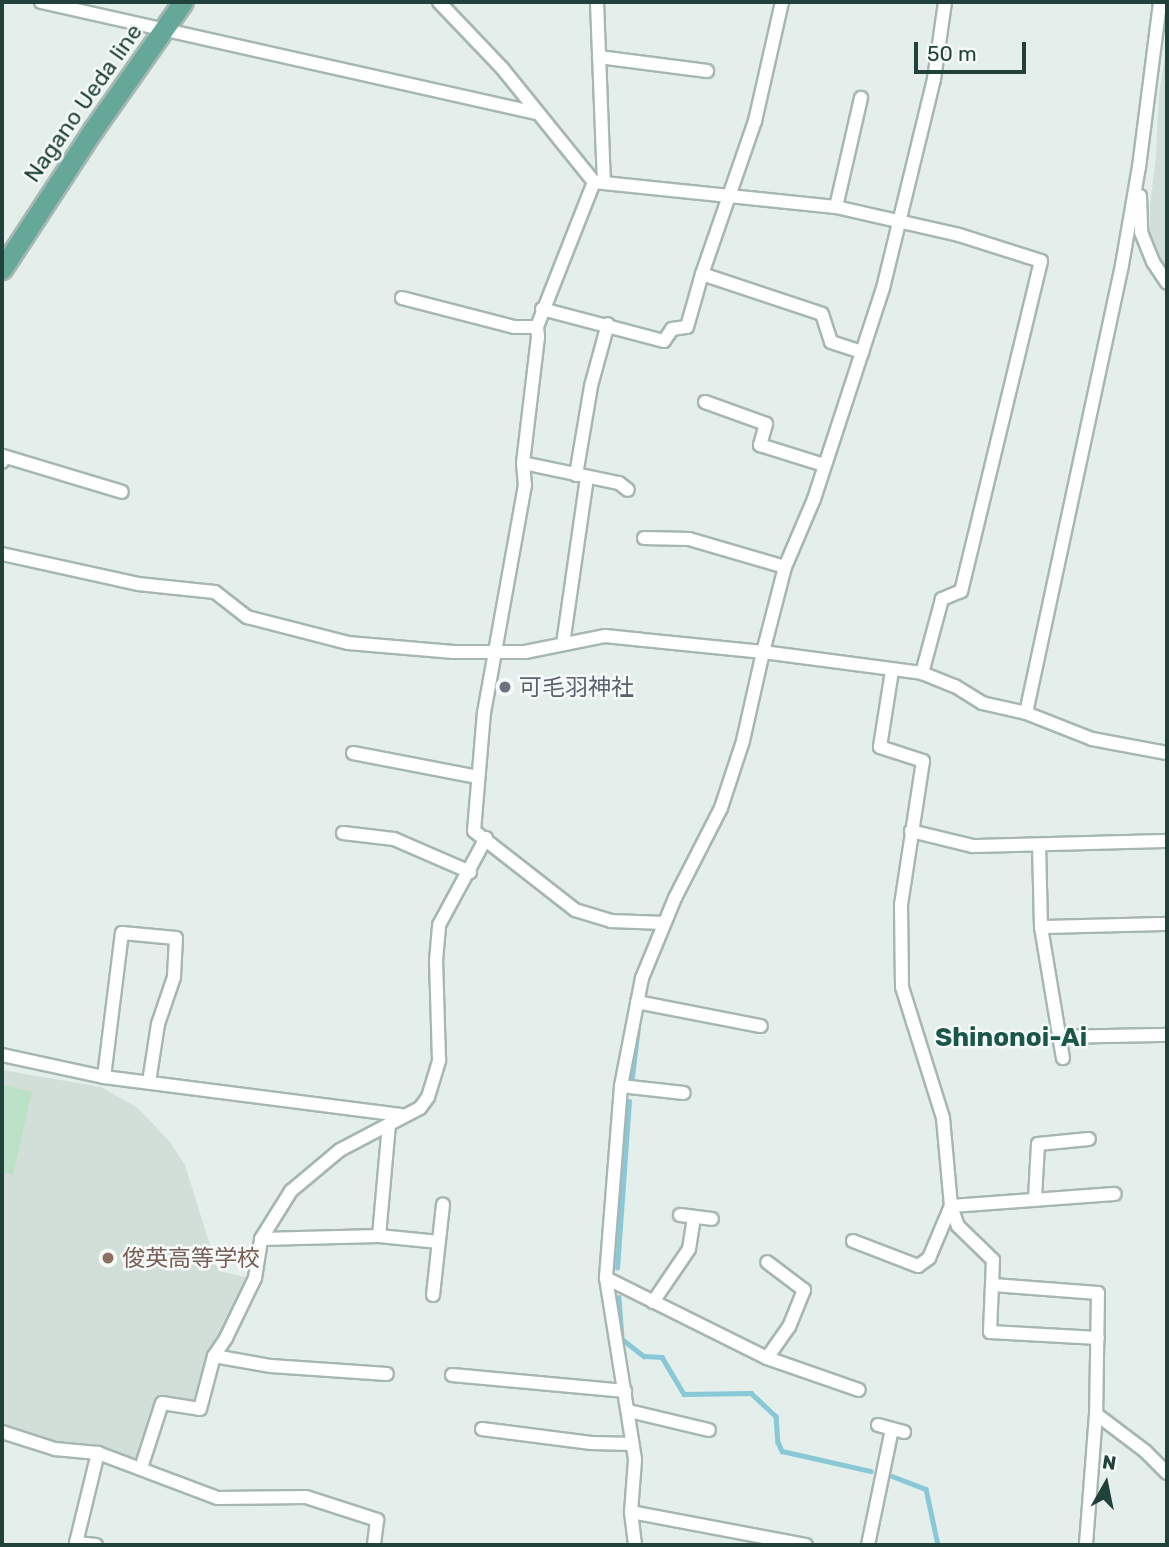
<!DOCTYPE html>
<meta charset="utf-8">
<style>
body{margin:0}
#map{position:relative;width:1169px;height:1547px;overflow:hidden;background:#e4eeea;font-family:Rubik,"Noto Sans JP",sans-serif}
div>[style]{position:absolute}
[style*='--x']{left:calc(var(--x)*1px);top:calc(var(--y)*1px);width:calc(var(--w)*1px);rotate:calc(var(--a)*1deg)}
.built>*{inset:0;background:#d2dfd9}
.green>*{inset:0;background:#bbe1c7}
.stream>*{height:4.5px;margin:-2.25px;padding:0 2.25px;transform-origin:2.25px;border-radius:2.25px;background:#88c8d7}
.roads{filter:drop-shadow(2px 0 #a6b7b2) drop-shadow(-2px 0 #a6b7b2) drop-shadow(0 2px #a6b7b2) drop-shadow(0 -2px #a6b7b2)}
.street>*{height:12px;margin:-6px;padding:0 6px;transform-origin:6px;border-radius:6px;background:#fff}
.primary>*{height:19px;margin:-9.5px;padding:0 9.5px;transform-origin:9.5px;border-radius:9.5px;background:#65a799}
.dots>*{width:19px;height:19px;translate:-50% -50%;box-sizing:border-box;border:4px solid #f5faf8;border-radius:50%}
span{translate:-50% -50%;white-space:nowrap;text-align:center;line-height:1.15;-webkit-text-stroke:5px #f5faf8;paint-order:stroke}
.street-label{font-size:23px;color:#21423a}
.worship-label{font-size:23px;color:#5b616d}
.left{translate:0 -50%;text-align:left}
.education-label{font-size:23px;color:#785e54}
.quarter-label{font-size:26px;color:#1b564a;font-weight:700}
.frame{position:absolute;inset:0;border:4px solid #21423a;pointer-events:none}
.north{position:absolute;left:1071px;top:1449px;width:70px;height:70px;-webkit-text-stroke:5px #f5faf8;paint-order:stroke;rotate:9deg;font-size:19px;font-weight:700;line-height:28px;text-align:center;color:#21423a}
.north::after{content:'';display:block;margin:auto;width:24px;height:32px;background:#21423a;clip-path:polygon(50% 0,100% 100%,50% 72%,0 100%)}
.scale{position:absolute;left:914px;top:42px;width:112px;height:32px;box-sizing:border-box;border:4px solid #21423a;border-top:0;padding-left:9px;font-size:21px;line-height:24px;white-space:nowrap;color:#21423a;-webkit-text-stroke:5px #f5faf8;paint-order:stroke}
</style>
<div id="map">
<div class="built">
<i style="clip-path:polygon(1167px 44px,1167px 276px,1150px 241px,1150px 206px,1156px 156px,1159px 94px)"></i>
<i style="clip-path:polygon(2px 1070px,101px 1087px,138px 1108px,170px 1142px,185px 1165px,218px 1271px,250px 1278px,200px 1409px,161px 1400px,145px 1465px,2px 1427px)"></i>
</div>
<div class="green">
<i style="clip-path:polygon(2px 1085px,32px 1092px,13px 1175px,2px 1172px)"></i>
</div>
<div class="stream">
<i style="--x:632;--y:1077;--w:50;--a:-83.2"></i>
<i style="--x:617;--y:1268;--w:167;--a:-85.9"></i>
<i style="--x:619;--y:1297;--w:42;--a:85.9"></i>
<i style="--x:622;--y:1339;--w:28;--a:38"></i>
<i style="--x:644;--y:1356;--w:18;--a:3"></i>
<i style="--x:662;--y:1357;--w:43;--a:59.3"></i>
<i style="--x:684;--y:1394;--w:67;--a:-0.9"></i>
<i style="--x:751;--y:1393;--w:34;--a:43"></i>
<i style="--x:776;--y:1416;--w:26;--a:86"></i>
<i style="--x:778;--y:1442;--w:10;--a:66"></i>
<i style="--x:782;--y:1451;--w:91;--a:12.7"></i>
<i style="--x:892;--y:1476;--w:36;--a:21"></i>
<i style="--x:926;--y:1489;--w:57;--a:77.9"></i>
</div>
<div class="roads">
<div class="street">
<i style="--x:41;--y:2;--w:507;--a:12.64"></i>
<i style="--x:439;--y:2;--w:91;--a:46.3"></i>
<i style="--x:502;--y:68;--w:146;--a:51.1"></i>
<i style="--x:597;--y:2;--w:179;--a:87.8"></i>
<i style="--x:945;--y:2;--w:78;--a:98.1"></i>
<i style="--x:934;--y:79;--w:215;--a:103.7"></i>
<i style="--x:883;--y:288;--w:222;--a:108.1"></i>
<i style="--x:814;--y:499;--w:74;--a:113.1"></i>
<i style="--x:785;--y:567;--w:88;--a:104.5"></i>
<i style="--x:763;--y:652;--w:160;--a:7.5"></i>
<i style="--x:922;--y:673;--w:35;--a:22"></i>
<i style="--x:955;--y:686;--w:32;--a:32"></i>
<i style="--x:982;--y:703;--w:45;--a:12.8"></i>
<i style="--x:1026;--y:713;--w:71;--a:21.5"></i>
<i style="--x:1092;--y:739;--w:76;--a:10.6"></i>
<i style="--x:599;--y:57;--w:109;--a:7.4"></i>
<i style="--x:594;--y:182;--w:243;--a:5.9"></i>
<i style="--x:836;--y:207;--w:126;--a:12.8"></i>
<i style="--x:959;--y:235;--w:86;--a:17.6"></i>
<i style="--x:1041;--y:261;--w:340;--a:103.6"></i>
<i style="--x:961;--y:591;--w:21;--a:157"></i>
<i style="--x:942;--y:599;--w:77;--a:105.1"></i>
<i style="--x:594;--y:182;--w:156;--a:111.5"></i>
<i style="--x:537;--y:327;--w:10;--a:84"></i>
<i style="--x:538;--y:337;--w:127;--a:96.8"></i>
<i style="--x:523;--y:463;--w:22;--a:85"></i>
<i style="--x:525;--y:485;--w:231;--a:100.2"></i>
<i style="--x:484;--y:712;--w:119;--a:94.8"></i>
<i style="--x:474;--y:831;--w:128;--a:38"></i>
<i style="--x:575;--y:910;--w:38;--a:17"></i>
<i style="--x:611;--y:921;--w:53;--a:2.2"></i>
<i style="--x:1140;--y:196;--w:36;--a:88"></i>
<i style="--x:1141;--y:232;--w:32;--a:68"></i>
<i style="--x:1153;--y:262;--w:25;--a:56"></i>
<i style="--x:836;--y:207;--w:112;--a:-77.1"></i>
<i style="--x:702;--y:274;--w:162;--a:-70.9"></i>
<i style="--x:755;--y:121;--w:122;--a:-77.2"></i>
<i style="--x:402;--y:298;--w:116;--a:14.5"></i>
<i style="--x:514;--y:327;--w:23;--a:0"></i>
<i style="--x:542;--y:309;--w:126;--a:14.7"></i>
<i style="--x:664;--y:341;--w:14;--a:-56"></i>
<i style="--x:672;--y:329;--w:15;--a:-8"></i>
<i style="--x:687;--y:327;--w:55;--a:-74.2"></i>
<i style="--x:702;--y:274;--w:126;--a:18.4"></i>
<i style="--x:822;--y:314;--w:29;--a:72"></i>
<i style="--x:831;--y:342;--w:33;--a:18"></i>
<i style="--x:705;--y:402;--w:65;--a:19.8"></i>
<i style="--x:766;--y:424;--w:22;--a:106"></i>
<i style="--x:760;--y:445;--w:67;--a:17.4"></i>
<i style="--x:2;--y:462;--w:6;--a:-81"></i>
<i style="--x:3;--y:456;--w:124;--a:16.8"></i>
<i style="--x:523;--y:463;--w:98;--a:11.8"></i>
<i style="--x:619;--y:483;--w:11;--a:38"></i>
<i style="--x:576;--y:475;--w:90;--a:-80.4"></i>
<i style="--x:591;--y:386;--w:64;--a:-74.7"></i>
<i style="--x:644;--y:538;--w:45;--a:1.3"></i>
<i style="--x:689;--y:539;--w:100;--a:16.3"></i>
<i style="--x:2;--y:554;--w:139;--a:12.4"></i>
<i style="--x:138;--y:584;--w:77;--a:5.9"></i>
<i style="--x:215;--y:592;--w:41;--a:38"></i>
<i style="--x:247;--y:617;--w:104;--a:14.4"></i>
<i style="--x:348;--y:643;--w:106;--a:4.9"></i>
<i style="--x:454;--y:652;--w:71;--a:0"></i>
<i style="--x:525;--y:652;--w:82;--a:-11.3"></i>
<i style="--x:605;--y:636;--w:159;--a:5.8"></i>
<i style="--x:763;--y:652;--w:91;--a:102.7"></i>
<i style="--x:743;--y:741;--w:71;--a:108.2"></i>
<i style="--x:721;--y:808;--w:101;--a:117.1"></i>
<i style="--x:675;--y:898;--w:87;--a:112.4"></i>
<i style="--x:642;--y:978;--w:110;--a:101"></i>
<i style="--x:621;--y:1086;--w:193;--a:94.5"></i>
<i style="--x:606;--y:1278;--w:184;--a:80.9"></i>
<i style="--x:635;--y:1460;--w:52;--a:94.4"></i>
<i style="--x:631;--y:1512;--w:33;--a:83"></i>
<i style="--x:563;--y:644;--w:168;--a:-81.8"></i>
<i style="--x:892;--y:671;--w:77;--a:99"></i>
<i style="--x:880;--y:747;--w:45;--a:18"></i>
<i style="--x:923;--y:761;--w:145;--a:98.7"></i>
<i style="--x:901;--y:904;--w:83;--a:89.3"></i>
<i style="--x:902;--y:987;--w:137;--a:72.6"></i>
<i style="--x:943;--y:1118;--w:88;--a:84.8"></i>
<i style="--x:951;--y:1206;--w:21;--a:71"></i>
<i style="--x:958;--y:1226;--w:49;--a:44.2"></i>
<i style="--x:993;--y:1260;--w:72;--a:92.4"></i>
<i style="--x:990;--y:1332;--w:108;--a:3.2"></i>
<i style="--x:1026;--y:713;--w:458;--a:-77.9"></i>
<i style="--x:1122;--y:265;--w:99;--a:-80.2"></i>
<i style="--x:1139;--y:167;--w:166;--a:-82.7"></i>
<i style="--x:353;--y:753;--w:127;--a:10.9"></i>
<i style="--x:911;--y:831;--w:64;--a:13.6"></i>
<i style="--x:973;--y:846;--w:194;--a:-1.5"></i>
<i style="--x:343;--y:833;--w:51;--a:6.7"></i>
<i style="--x:394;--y:839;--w:83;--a:23.5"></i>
<i style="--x:1039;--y:845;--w:82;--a:88.6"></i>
<i style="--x:1041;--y:927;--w:133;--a:80.5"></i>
<i style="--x:1041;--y:927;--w:126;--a:-1.4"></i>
<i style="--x:637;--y:1002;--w:126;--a:11"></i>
<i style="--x:1059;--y:1037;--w:108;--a:-1.1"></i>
<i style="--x:2;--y:1055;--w:104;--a:12.2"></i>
<i style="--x:104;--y:1077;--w:299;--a:7.3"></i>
<i style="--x:104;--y:1077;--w:145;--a:-82.9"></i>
<i style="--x:122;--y:933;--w:54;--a:5.3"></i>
<i style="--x:176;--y:938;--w:39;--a:93"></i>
<i style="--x:174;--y:977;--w:50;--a:108.8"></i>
<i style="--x:158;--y:1024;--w:59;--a:98.8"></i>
<i style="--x:621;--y:1086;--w:63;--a:6.3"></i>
<i style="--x:1035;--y:1198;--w:54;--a:-86.8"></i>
<i style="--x:1038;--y:1144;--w:51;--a:-5.6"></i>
<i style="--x:680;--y:1215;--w:32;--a:7"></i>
<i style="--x:379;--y:1236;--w:60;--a:5.7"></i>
<i style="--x:261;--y:1239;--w:118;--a:-1.5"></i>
<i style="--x:379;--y:1236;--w:111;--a:-84.9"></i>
<i style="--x:853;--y:1241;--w:70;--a:21"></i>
<i style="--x:918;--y:1266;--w:14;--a:-36"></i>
<i style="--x:929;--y:1258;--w:56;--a:-67.1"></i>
<i style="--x:951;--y:1206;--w:164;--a:-4.2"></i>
<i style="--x:606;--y:1278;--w:180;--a:26.4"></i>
<i style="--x:767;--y:1358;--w:97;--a:19.2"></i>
<i style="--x:993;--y:1285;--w:105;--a:4.4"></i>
<i style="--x:1098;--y:1293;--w:121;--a:90.9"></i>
<i style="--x:1096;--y:1414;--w:131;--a:94.4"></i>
<i style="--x:433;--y:1295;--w:91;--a:-83.7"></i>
<i style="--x:653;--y:1302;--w:64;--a:-55.8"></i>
<i style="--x:689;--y:1249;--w:32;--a:-81"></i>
<i style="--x:214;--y:1356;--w:58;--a:10"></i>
<i style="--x:271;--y:1366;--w:116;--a:3.9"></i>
<i style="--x:767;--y:1358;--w:38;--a:-55"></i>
<i style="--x:789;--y:1327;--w:40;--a:-68"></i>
<i style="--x:804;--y:1290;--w:46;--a:-142.9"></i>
<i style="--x:452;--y:1375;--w:174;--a:5.3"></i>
<i style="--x:629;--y:1411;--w:82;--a:13.4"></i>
<i style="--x:1096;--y:1414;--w:61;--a:37.1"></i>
<i style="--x:1145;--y:1451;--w:31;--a:45"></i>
<i style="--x:878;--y:1425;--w:27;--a:15"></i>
<i style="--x:482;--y:1429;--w:110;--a:7.3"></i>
<i style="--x:591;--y:1443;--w:41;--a:1.4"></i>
<i style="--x:2;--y:1432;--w:56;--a:17.8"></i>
<i style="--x:55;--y:1449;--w:43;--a:5.3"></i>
<i style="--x:98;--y:1453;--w:128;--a:20.6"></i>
<i style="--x:218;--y:1498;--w:88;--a:-0.7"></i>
<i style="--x:306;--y:1497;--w:75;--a:17.9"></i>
<i style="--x:377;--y:1520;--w:25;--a:97"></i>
<i style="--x:141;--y:1468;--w:68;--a:-72.1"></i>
<i style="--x:162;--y:1403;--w:38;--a:9"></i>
<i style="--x:200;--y:1409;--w:55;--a:-75.2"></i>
<i style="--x:214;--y:1356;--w:22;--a:-56"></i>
<i style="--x:226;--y:1338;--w:67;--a:-64.2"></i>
<i style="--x:255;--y:1278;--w:39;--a:-81"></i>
<i style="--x:261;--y:1239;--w:57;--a:-58"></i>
<i style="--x:291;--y:1191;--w:64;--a:-39.9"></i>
<i style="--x:340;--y:1150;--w:90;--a:-27.7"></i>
<i style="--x:420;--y:1108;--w:14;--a:-54"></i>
<i style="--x:428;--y:1097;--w:39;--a:-73"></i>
<i style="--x:439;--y:1060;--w:99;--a:-91.7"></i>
<i style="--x:436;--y:961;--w:36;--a:-85"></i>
<i style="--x:439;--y:925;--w:99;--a:-61.6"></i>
<i style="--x:631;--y:1512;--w:178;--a:10.7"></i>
<i style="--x:96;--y:1545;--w:20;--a:-174"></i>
<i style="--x:76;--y:1543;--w:93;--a:-76.3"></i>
<i style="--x:868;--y:1545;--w:118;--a:-78.3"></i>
</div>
<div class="primary">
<i style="--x:2;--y:269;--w:166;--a:-56.8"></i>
<i style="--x:93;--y:130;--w:156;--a:-54.9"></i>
</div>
</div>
<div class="dots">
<i style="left:505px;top:687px;background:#6b7280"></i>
<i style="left:108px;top:1258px;background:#8d6e63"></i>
</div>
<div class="street-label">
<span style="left:83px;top:103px;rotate:-55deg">Nagano Ueda line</span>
</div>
<div class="worship-label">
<span class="left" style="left:519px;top:687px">可毛羽神社</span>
</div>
<div class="education-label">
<span class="left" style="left:122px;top:1258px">俊英高等学校</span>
</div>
<div class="quarter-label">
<span style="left:1011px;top:1038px">Shinonoi-Ai</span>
</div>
<div class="frame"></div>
<div class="north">N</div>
<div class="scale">50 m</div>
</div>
